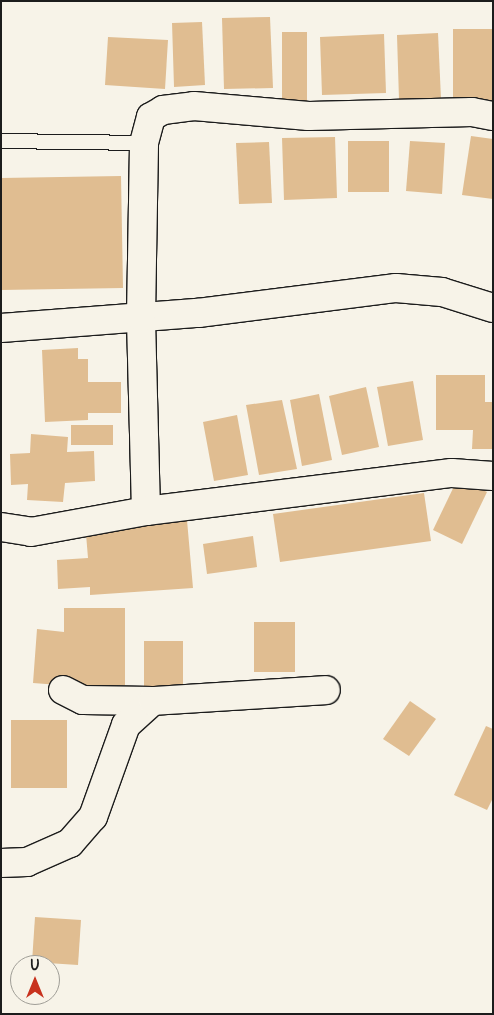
<!DOCTYPE html>
<style>
body{margin:0}
#map{position:relative;width:494px;height:1015px;overflow:hidden;background:#f7f3e8;font-family:Pangolin,sans-serif}
div>[style]{position:absolute}
[style*='--x']{left:calc(var(--x)*1px);top:calc(var(--y)*1px);width:calc(var(--w)*1px);rotate:calc(var(--a)*1deg)}
.building>*{inset:0;background:#e0bd91}
.roads{filter:drop-shadow(1px 0 #1c1c1c) drop-shadow(-1px 0 #1c1c1c) drop-shadow(0 1px #1c1c1c) drop-shadow(0 -1px #1c1c1c)}
.service>*{height:14px;margin:-7px;padding:0 7px;transform-origin:7px;border-radius:7px;background:#f7f3e8}
.minor>*{height:28px;margin:-14px;padding:0 14px;transform-origin:14px;border-radius:14px;background:#f7f3e8}
span{translate:-50% -50%;white-space:nowrap;text-align:center;line-height:1.15;-webkit-text-stroke:5px #f7f3e8;paint-order:stroke}
.frame{position:absolute;inset:0;border:2px solid #1c1c1c;pointer-events:none}
.north{position:absolute;left:10px;top:955px;width:50px;height:50px;box-sizing:border-box;background:#f7f3e8;border:1px solid #9f9d96;border-radius:50%;rotate:0deg;font-size:14px;font-weight:700;line-height:20px;text-align:center;color:#1c1c1c}
.north::after{content:'';display:block;margin:auto;width:18px;height:22px;background:#c8321e;clip-path:polygon(50% 0,100% 100%,50% 72%,0 100%)}
</style>
<div id="map">
<div class="building">
<i style="clip-path:polygon(270px 17px,273px 88px,224px 89px,222px 18px)"></i>
<i style="clip-path:polygon(202px 22px,205px 85px,174px 87px,172px 23px)"></i>
<i style="clip-path:polygon(453px 29px,493px 29px,493px 100px,453px 100px)"></i>
<i style="clip-path:polygon(282px 32px,307px 32px,307px 103px,282px 103px)"></i>
<i style="clip-path:polygon(438px 33px,441px 99px,399px 100px,397px 35px)"></i>
<i style="clip-path:polygon(384px 34px,386px 93px,322px 95px,320px 37px)"></i>
<i style="clip-path:polygon(108px 37px,168px 40px,165px 89px,105px 85px)"></i>
<i style="clip-path:polygon(471px 136px,493px 139px,493px 199px,462px 195px)"></i>
<i style="clip-path:polygon(335px 137px,337px 198px,284px 200px,282px 138px)"></i>
<i style="clip-path:polygon(348px 141px,389px 141px,389px 192px,348px 192px)"></i>
<i style="clip-path:polygon(410px 141px,445px 143px,442px 194px,406px 191px)"></i>
<i style="clip-path:polygon(269px 142px,272px 203px,239px 204px,236px 143px)"></i>
<i style="clip-path:polygon(121px 176px,123px 288px,1px 290px,1px 178px)"></i>
<i style="clip-path:polygon(78px 348px,78px 359px,88px 359px,88px 382px,121px 382px,121px 413px,88px 413px,88px 420px,45px 422px,42px 350px)"></i>
<i style="clip-path:polygon(436px 375px,485px 375px,485px 402px,493px 402px,493px 449px,472px 449px,473px 430px,436px 430px)"></i>
<i style="clip-path:polygon(413px 381px,423px 440px,388px 446px,377px 387px)"></i>
<i style="clip-path:polygon(366px 387px,379px 447px,342px 455px,329px 396px)"></i>
<i style="clip-path:polygon(319px 394px,332px 460px,302px 466px,290px 400px)"></i>
<i style="clip-path:polygon(282px 400px,297px 469px,259px 475px,246px 405px)"></i>
<i style="clip-path:polygon(237px 415px,248px 475px,214px 481px,203px 422px)"></i>
<i style="clip-path:polygon(71px 425px,113px 425px,113px 445px,71px 445px)"></i>
<i style="clip-path:polygon(31px 434px,68px 437px,67px 452px,94px 451px,95px 481px,65px 483px,63px 502px,27px 500px,28px 484px,11px 485px,10px 454px,30px 453px)"></i>
<i style="clip-path:polygon(458px 478px,487px 492px,462px 544px,433px 530px)"></i>
<i style="clip-path:polygon(424px 493px,431px 541px,280px 562px,273px 514px)"></i>
<i style="clip-path:polygon(187px 520px,193px 588px,90px 595px,90px 587px,58px 589px,57px 560px,88px 558px,86px 534px)"></i>
<i style="clip-path:polygon(253px 536px,257px 567px,207px 574px,203px 544px)"></i>
<i style="clip-path:polygon(64px 608px,125px 608px,125px 685px,85px 687px,33px 683px,37px 629px,64px 632px)"></i>
<i style="clip-path:polygon(254px 622px,295px 622px,295px 672px,254px 672px)"></i>
<i style="clip-path:polygon(144px 641px,183px 641px,183px 686px,144px 686px)"></i>
<i style="clip-path:polygon(410px 701px,436px 719px,409px 756px,383px 739px)"></i>
<i style="clip-path:polygon(11px 720px,67px 720px,67px 788px,11px 788px)"></i>
<i style="clip-path:polygon(486px 726px,493px 729px,493px 798px,487px 810px,454px 795px)"></i>
<i style="clip-path:polygon(35px 917px,81px 920px,78px 965px,32px 962px)"></i>
</div>
<div class="roads">
<div class="service">
<i style="--x:1;--y:141;--w:143;--a:0.8"></i>
</div>
<div class="minor">
<i style="--x:1;--y:328;--w:198;--a:-4.4"></i>
<i style="--x:198;--y:313;--w:200;--a:-7.2"></i>
<i style="--x:396;--y:288;--w:46;--a:5"></i>
<i style="--x:442;--y:292;--w:53;--a:17.4"></i>
<i style="--x:146;--y:511;--w:194;--a:-91.5"></i>
<i style="--x:141;--y:317;--w:174;--a:-89"></i>
<i style="--x:144;--y:143;--w:27;--a:-75"></i>
<i style="--x:151;--y:117;--w:14;--a:-30"></i>
<i style="--x:163;--y:110;--w:31;--a:-7"></i>
<i style="--x:194;--y:106;--w:115;--a:5"></i>
<i style="--x:309;--y:116;--w:163;--a:-1.4"></i>
<i style="--x:472;--y:112;--w:21;--a:11"></i>
<i style="--x:1;--y:527;--w:30;--a:9"></i>
<i style="--x:31;--y:532;--w:117;--a:-10.3"></i>
<i style="--x:146;--y:511;--w:308;--a:-7.1"></i>
<i style="--x:452;--y:473;--w:41;--a:4.2"></i>
<i style="--x:63;--y:690;--w:22;--a:27"></i>
<i style="--x:83;--y:700;--w:70;--a:0.8"></i>
<i style="--x:1;--y:863;--w:26;--a:-2"></i>
<i style="--x:27;--y:862;--w:47;--a:-23.8"></i>
<i style="--x:70;--y:843;--w:35;--a:-49"></i>
<i style="--x:93;--y:817;--w:98;--a:-70.3"></i>
<i style="--x:126;--y:725;--w:36;--a:-42"></i>
<i style="--x:153;--y:701;--w:173;--a:-3.6"></i>
</div>
</div>
<div class="frame"></div>
<div class="north">U</div>
</div>
